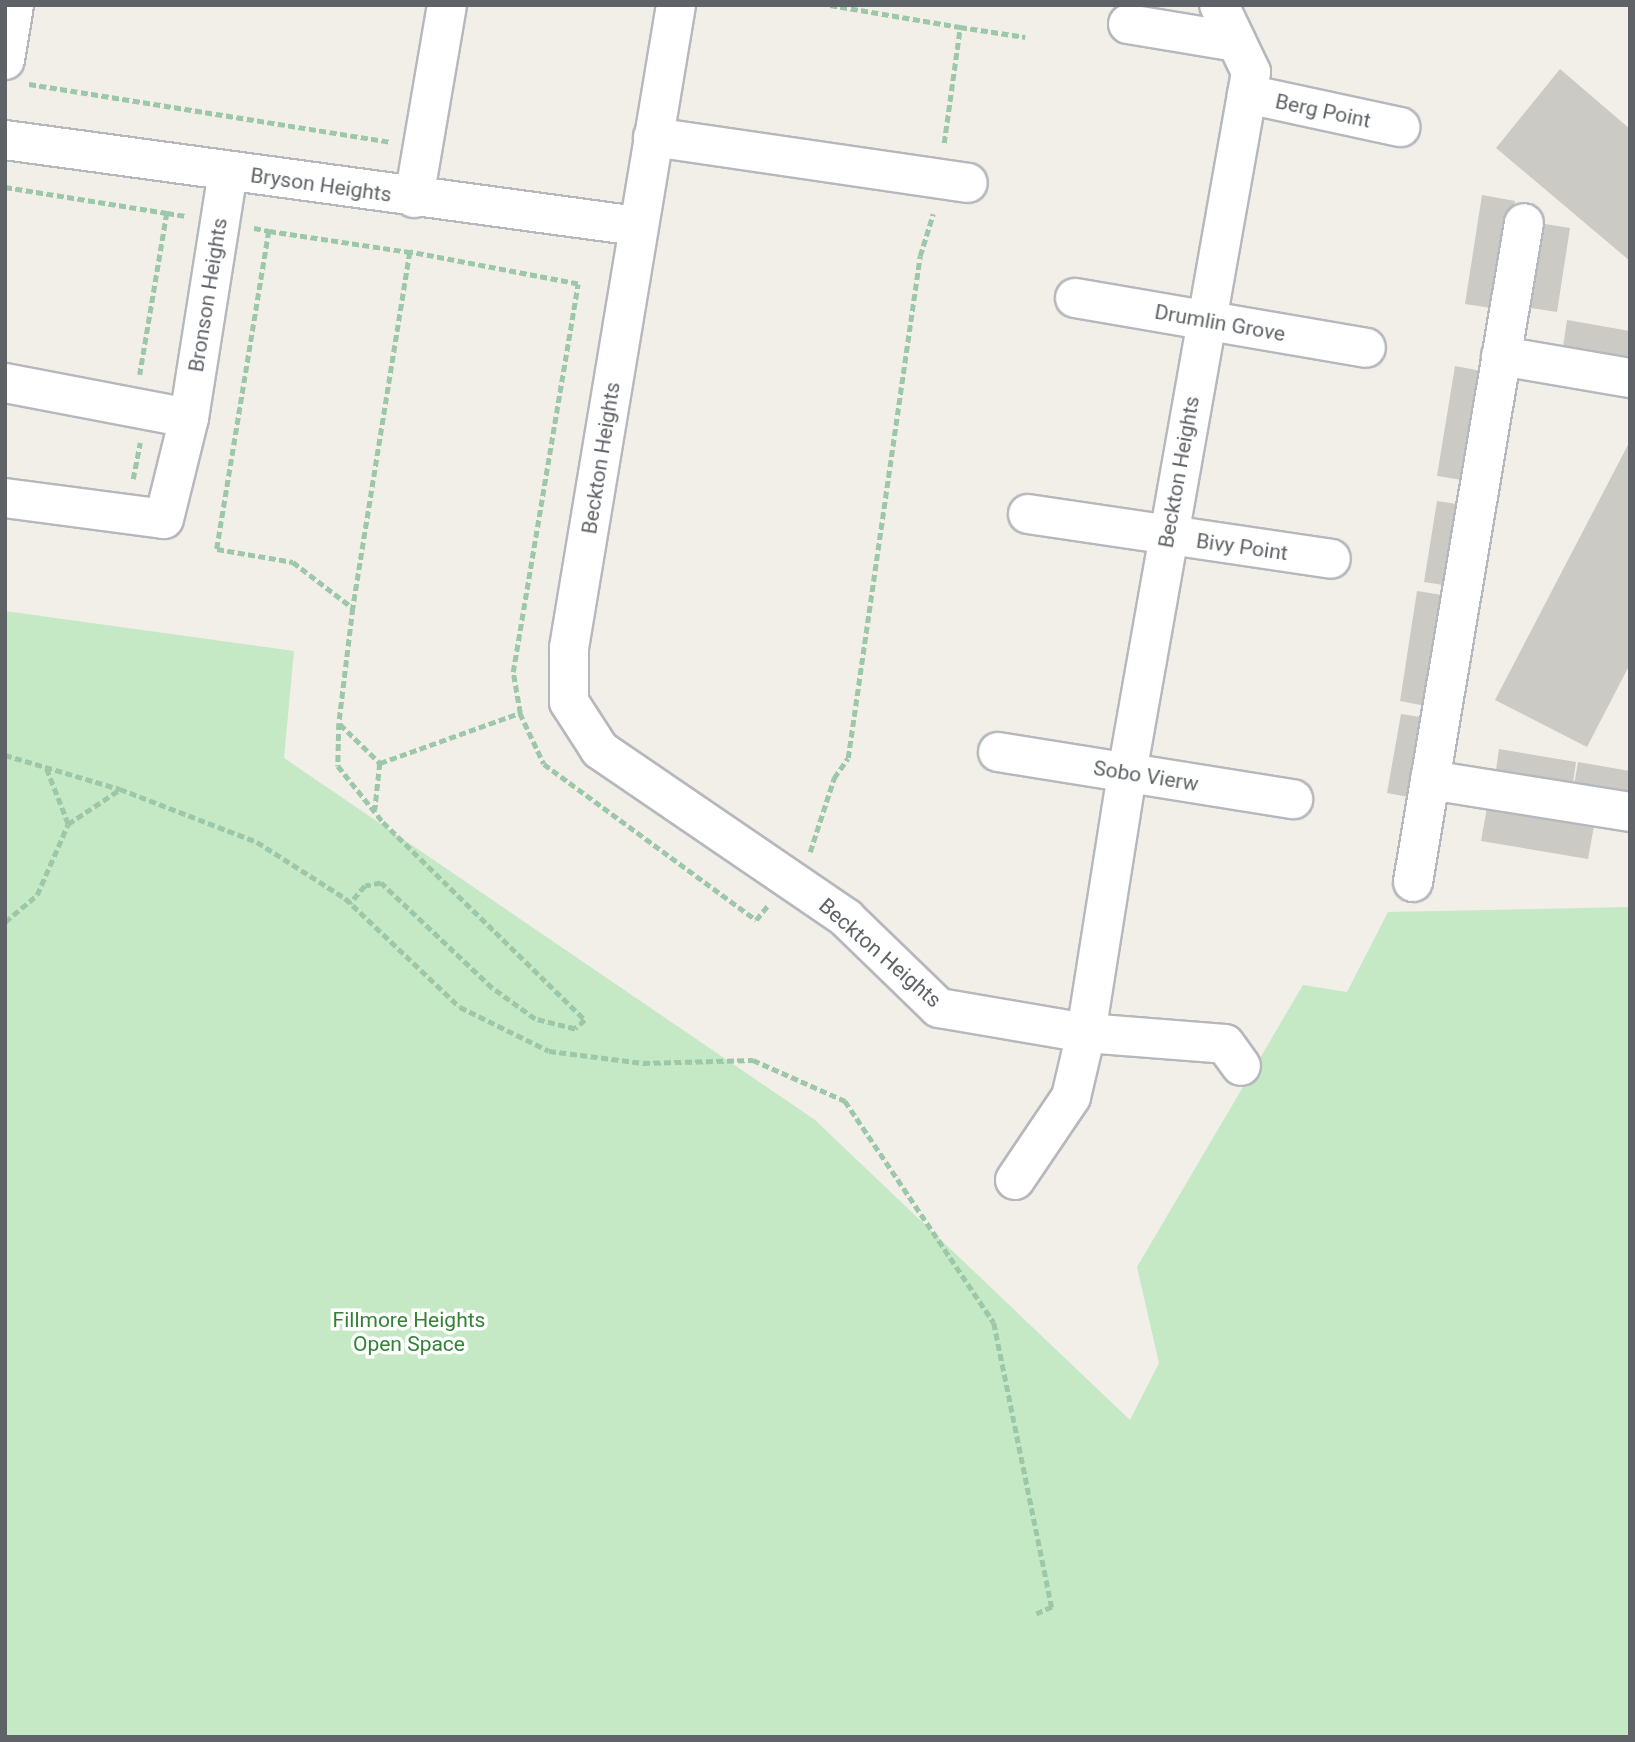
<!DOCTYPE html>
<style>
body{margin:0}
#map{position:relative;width:1635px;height:1742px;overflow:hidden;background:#f1efe8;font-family:Roboto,sans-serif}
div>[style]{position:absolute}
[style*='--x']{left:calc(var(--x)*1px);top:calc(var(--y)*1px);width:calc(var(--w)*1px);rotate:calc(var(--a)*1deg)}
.green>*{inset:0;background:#c5e8c5}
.building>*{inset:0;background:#cccac5}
.path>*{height:4.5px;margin-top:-2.25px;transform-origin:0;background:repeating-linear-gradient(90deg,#9cc7a9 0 7px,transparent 0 10.5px)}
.roads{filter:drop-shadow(2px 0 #b5b8bc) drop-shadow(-2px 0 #b5b8bc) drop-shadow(0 2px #b5b8bc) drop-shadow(0 -2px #b5b8bc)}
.minor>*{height:38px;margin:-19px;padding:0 19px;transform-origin:19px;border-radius:19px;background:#fff}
span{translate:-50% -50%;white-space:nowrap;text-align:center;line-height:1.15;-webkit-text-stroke:7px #fff;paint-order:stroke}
.street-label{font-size:21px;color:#5f6368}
.park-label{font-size:21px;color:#348238}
.frame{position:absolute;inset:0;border:7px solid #5f6368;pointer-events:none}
</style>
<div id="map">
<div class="green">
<i style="clip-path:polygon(5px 611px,294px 651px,284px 758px,815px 1120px,1130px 1420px,1159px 1363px,1137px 1267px,1303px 985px,1347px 992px,1388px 912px,1630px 907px,1630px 1737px,5px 1737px)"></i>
</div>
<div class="building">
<i style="clip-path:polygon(1560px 69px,1630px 129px,1630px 261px,1496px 148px)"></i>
<i style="clip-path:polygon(1482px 195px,1515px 201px,1498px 309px,1465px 304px)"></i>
<i style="clip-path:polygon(1545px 224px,1570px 228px,1557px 312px,1531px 308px)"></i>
<i style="clip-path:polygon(1567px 320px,1630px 331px,1630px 359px,1563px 347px)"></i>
<i style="clip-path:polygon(1455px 366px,1487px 372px,1469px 481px,1437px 476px)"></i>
<i style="clip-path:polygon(1630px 441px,1630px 664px,1587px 747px,1495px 700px)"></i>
<i style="clip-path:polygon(1437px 501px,1464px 505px,1450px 586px,1424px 582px)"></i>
<i style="clip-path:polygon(1417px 591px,1449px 596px,1431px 707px,1400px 701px)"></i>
<i style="clip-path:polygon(1401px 714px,1427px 718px,1414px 798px,1387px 793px)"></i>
<i style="clip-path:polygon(1499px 749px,1576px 762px,1572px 790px,1495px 777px)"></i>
<i style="clip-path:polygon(1578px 762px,1630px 771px,1630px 800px,1573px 791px)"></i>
<i style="clip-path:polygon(1487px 808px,1594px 826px,1588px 859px,1481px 841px)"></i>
</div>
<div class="path">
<i style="--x:830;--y:5;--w:132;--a:9.6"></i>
<i style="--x:29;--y:84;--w:366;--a:9.1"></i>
<i style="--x:944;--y:143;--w:117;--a:-82.1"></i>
<i style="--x:960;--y:27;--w:66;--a:8.7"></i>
<i style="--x:5;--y:187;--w:164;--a:9.1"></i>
<i style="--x:167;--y:213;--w:164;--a:99.5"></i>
<i style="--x:167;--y:213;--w:20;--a:9"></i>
<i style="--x:254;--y:228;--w:15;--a:11"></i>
<i style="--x:269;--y:231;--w:322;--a:99.3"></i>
<i style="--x:217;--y:549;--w:77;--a:9.7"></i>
<i style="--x:293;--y:562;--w:76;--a:37.5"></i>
<i style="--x:353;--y:608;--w:116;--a:96.9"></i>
<i style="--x:339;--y:723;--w:43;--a:91.3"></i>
<i style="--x:338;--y:766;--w:72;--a:51.2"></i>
<i style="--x:383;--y:822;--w:283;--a:44.4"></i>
<i style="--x:585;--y:1020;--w:13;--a:138"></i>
<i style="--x:575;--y:1029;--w:41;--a:-166"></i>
<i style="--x:535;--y:1019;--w:53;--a:-144.2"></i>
<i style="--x:492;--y:988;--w:153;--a:-136.6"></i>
<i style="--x:381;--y:883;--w:16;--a:169"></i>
<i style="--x:365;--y:886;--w:23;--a:130"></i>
<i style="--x:269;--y:231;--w:143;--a:8.5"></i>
<i style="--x:410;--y:252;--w:361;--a:99.1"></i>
<i style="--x:133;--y:479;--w:37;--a:-79"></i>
<i style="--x:520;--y:713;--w:56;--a:64.8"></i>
<i style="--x:544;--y:764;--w:263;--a:36.3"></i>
<i style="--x:756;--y:920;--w:19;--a:-51"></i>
<i style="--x:340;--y:724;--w:56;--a:44.3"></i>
<i style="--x:380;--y:763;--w:47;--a:96.1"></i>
<i style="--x:5;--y:755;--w:120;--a:16.5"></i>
<i style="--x:120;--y:789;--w:147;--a:21.1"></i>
<i style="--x:257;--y:842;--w:104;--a:32.5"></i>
<i style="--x:345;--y:898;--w:158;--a:43.5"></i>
<i style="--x:460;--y:1007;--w:99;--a:26.3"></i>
<i style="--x:549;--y:1051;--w:95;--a:7.3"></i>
<i style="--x:643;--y:1063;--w:110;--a:-1.6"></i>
<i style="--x:753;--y:1060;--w:101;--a:24"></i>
<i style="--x:845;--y:1101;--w:267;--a:56.1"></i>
<i style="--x:994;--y:1323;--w:290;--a:78.5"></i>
<i style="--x:1052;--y:1607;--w:17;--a:156"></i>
<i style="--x:380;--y:763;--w:149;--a:-19.7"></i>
<i style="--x:520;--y:713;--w:42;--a:-99.7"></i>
<i style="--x:513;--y:672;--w:393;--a:-80.5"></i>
<i style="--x:578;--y:284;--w:171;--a:-169.2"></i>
<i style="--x:68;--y:824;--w:61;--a:-33.7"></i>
<i style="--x:810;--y:852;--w:78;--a:-72"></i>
<i style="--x:834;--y:778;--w:24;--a:-55"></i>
<i style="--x:848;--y:758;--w:507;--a:-81.84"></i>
<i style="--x:920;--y:256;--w:44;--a:-72.8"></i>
<i style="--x:5;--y:922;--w:42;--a:-40.2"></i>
<i style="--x:37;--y:895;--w:77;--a:-66.4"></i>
<i style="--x:68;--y:824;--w:60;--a:-111.4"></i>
</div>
<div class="roads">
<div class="minor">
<i style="--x:676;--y:5;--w:652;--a:99.45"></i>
<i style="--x:569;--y:648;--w:54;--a:90"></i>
<i style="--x:569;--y:702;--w:57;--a:57.1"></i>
<i style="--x:600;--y:750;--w:298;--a:34.3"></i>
<i style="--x:846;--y:918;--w:129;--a:44.1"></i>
<i style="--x:939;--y:1008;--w:149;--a:9.7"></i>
<i style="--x:1086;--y:1033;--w:263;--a:-81"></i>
<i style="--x:1127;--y:773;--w:712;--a:-79.97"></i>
<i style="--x:1251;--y:72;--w:74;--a:-115.5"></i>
<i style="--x:1128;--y:24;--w:110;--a:9.4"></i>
<i style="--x:5;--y:60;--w:56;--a:-80.7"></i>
<i style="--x:1247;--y:94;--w:157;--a:12.2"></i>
<i style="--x:653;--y:137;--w:318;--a:8.3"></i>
<i style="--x:5;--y:140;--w:638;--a:7.75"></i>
<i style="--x:414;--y:198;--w:196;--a:-80.3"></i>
<i style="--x:1075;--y:298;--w:295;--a:9.7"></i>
<i style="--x:1501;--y:356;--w:131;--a:9.7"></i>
<i style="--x:5;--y:383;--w:187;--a:10.8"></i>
<i style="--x:5;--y:498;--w:160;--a:7.5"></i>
<i style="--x:164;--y:519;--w:104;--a:-76.1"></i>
<i style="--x:189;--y:418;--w:248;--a:-81"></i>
<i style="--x:1028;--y:514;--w:306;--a:8.4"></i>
<i style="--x:998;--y:752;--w:299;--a:9.1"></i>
<i style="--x:1430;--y:780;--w:203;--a:9.1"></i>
<i style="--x:1413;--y:882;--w:668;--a:-80.44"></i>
<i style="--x:1015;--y:1180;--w:100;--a:-56"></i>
<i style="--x:1071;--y:1097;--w:66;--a:-76.8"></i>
<i style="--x:1086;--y:1033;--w:139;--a:4.5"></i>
<i style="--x:1225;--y:1044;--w:27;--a:54"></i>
</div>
</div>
<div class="street-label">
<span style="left:1323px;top:111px;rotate:12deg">Berg Point</span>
<span style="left:321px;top:185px;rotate:8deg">Bryson Heights</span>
<span style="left:208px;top:295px;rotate:-81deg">Bronson Heights</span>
<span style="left:1220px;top:323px;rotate:10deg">Drumlin Grove</span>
<span style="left:601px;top:458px;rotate:-81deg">Beckton Heights</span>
<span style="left:1179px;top:472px;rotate:-80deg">Beckton Heights</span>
<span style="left:1242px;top:547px;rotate:8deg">Bivy Point</span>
<span style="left:1146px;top:776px;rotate:9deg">Sobo Vierw</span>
<span style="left:880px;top:953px;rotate:41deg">Beckton Heights</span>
</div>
<div class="park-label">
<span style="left:409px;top:1332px">Fillmore Heights<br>Open Space</span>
</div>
<div class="frame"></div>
</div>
